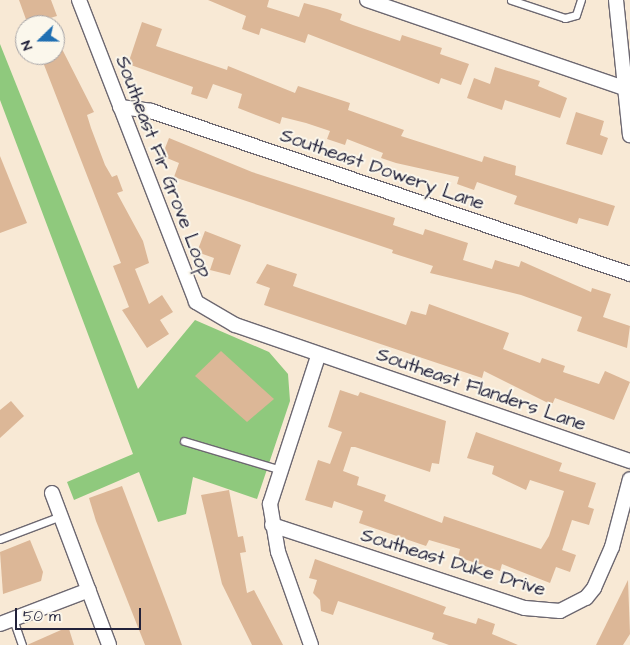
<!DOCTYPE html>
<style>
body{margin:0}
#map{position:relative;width:630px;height:645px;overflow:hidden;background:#f8e9d5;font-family:"Architects Daughter",sans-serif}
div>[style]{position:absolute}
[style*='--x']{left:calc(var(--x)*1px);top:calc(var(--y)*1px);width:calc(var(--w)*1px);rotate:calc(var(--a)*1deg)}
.green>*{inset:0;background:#8fc97d}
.building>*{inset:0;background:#dcb797}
.roads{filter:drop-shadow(1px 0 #6d6871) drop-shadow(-1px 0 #6d6871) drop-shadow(0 1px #6d6871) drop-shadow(0 -1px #6d6871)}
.service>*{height:7px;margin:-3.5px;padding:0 3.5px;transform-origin:3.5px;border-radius:3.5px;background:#fff}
.minor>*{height:14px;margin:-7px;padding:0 7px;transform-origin:7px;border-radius:7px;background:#fff}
span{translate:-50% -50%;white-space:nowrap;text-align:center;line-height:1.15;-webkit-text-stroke:4px #fbf7ec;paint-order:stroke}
.street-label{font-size:19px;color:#22223b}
.north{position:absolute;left:15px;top:15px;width:50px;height:50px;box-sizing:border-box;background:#fbf7ec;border:1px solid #a4a2a5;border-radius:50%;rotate:248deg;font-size:14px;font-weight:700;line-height:20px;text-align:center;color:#22223b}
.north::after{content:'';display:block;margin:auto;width:18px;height:22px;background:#1f6fb2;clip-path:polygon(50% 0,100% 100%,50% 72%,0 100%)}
.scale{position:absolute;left:15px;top:608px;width:126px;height:22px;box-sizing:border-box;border:2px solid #22223b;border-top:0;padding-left:6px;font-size:15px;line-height:18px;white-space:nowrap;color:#22223b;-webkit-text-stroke:4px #fbf7ec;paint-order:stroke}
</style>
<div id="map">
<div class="green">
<i style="clip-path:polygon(0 44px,138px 389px,195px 320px,269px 352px,288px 374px,290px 401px,257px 499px,193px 477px,186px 514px,158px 522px,139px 472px,74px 500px,67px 482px,133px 454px,0 100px)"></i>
</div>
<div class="building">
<i style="clip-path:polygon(19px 0,51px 0,57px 16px,50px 18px,53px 25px,28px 25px)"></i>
<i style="clip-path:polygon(208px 0,269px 0,267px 7px,299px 17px,304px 3px,327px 9px,342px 14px,340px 20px,353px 25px,400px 41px,402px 35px,442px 48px,440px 54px,469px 64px,461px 85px,441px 78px,439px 84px,308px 34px,305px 43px,261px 28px,259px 35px,242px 29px,246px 16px)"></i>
<i style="clip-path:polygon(142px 22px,162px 29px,156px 46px,227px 70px,228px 66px,295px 93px,298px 86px,350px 103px,348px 110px,404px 130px,401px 136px,482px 162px,484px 156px,516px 166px,515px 175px,615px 206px,608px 226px,579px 218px,577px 224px,514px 204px,517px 196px,477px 182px,474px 190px,457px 184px,459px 177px,396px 163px,381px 158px,383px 153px,347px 139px,345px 145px,327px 139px,330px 131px,306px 123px,282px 117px,280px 124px,264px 118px,238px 108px,242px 94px,213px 84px,207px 99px,191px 94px,193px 87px,128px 64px)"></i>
<i style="clip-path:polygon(62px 49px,94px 112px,87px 115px,91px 128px,105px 165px,112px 177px,117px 175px,123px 191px,117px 193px,143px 241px,149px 263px,135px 269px,149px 304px,162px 295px,173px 312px,160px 320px,169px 334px,147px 348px,122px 310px,129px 307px,113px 266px,121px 263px,41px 57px)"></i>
<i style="clip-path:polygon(495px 67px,540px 81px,538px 86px,567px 98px,560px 118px,505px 100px,502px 110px,467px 98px,474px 78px,490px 84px)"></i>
<i style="clip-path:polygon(576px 112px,604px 121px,600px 135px,608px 138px,602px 155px,566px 144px)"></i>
<i style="clip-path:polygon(169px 138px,252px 172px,395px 218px,393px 225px,423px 235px,425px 229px,468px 243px,463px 260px,492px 269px,495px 260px,519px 267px,521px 261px,591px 292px,592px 288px,611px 294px,603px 317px,630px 326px,627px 348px,577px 331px,582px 317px,521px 295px,430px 273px,433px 266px,392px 253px,393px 250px,174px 177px,179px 163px,162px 156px)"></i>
<i style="clip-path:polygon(0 156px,27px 223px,0 233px)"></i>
<i style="clip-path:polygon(205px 231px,241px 245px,230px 275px,210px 270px,214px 258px,197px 252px)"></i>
<i style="clip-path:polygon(267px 264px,297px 274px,293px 286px,406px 325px,411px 311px,426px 315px,429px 304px,509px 333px,503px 349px,540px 363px,542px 358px,565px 366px,563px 372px,599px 384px,605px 371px,630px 382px,614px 420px,555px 398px,552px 405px,484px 371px,482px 378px,264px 305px,270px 288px,256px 283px)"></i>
<i style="clip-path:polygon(221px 351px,274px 399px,247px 422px,195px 376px)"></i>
<i style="clip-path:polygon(340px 390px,358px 396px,360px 392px,446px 421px,439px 464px,432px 463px,430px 472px,355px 447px,351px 447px,343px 471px,359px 477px,357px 485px,386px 495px,384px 501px,442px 523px,444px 516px,541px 549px,549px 536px,564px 491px,530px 480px,526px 490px,492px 474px,494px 466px,467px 458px,476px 432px,562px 463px,559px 471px,596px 483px,588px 507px,594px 509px,589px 525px,572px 520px,562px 550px,576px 555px,570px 572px,556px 567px,550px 583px,502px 564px,500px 571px,458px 557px,460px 549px,429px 540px,426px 546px,359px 523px,363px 511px,334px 501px,332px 508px,305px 500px,318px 460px,330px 464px,342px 432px,328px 427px)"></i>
<i style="clip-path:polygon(11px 401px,24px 416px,0 438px,0 410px)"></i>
<i style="clip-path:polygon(122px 486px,171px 615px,182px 645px,145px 645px,96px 521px,89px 498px)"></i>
<i style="clip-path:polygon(229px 490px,238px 537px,243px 536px,246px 552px,240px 553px,247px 593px,254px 590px,283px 645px,252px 645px,222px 584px,201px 495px)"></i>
<i style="clip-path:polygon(30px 540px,43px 572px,41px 581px,3px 594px,0 552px)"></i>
<i style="clip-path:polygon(315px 559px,446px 607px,443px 614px,476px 624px,478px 618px,495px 624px,492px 634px,518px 645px,449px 645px,432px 639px,434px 633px,338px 601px,333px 615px,321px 611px,320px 600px,313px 593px,317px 580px,309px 578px)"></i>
<i style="clip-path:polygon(628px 580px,630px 634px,623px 645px,596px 645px)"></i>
<i style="clip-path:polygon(69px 629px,74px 645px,27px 645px,61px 630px)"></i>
</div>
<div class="roads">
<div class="service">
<i style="--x:511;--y:0;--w:57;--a:18.4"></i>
<i style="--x:565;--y:18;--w:11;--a:-15"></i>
<i style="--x:576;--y:15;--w:16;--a:-72"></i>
<i style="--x:184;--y:441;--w:98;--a:16.6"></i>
<i style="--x:0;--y:539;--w:65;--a:-20.7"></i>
<i style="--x:13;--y:619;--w:28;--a:71"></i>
</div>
<div class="minor">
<i style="--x:79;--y:0;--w:324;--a:68.8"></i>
<i style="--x:196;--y:302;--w:45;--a:30.5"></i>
<i style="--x:235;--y:325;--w:418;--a:19"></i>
<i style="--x:367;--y:0;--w:272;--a:18.9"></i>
<i style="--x:616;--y:0;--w:136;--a:84.1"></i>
<i style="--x:120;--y:107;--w:31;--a:7"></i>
<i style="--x:151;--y:111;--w:506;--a:18.79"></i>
<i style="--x:52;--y:493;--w:162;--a:69.4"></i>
<i style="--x:272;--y:525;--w:266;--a:18.2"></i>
<i style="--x:525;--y:608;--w:35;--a:5"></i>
<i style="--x:560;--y:611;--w:29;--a:-27"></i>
<i style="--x:586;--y:598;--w:13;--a:-51"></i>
<i style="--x:594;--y:588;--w:45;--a:-66.3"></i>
<i style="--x:612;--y:547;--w:70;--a:-75.2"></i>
<i style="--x:0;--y:624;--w:95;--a:-20.9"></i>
<i style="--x:311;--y:645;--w:99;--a:-109.5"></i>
<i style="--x:278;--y:552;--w:49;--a:-99.5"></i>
<i style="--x:270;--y:504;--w:156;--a:-72"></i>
</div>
</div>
<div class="street-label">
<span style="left:163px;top:167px;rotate:69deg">Southeast Fir Grove Loop</span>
<span style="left:382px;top:170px;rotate:19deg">Southeast Dowery Lane</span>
<span style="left:481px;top:390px;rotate:19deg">Southeast Flanders Lane</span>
<span style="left:453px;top:563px;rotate:17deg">Southeast Duke Drive</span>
</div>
<div class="north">N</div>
<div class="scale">50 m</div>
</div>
